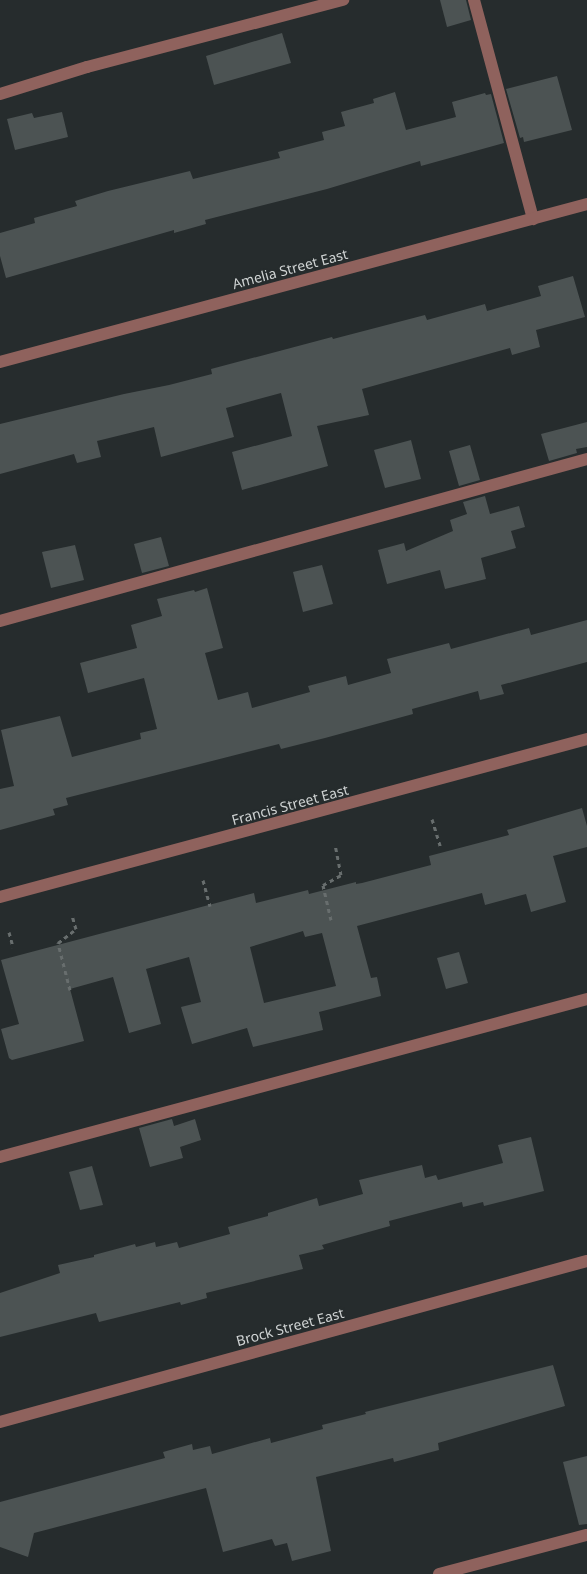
<!DOCTYPE html>
<style>
body{margin:0}
#map{position:relative;width:587px;height:1574px;overflow:hidden;background:#262c2d;font-family:"Noto Sans",sans-serif}
div>[style]{position:absolute}
[style*='--x']{left:calc(var(--x)*1px);top:calc(var(--y)*1px);width:calc(var(--w)*1px);rotate:calc(var(--a)*1deg)}
.building>*{inset:0;background:#4c5353}
.path>*{height:3px;margin-top:-1.5px;transform-origin:0;background:repeating-linear-gradient(90deg,#686e6e 0 4px,transparent 0 8px)}
.minor>*{height:12px;margin:-6px;padding:0 6px;transform-origin:6px;border-radius:6px;background:#8f625d}
span{translate:-50% -50%;white-space:nowrap;text-align:center;line-height:1.15;-webkit-text-stroke:4px #262c2d;paint-order:stroke}
.street-label{font-size:14px;color:#cfd3d3}
</style>
<div id="map">
<div class="building">
<i style="clip-path:polygon(440px 0,466px 0,471px 20px,447px 27px)"></i>
<i style="clip-path:polygon(282px 33px,291px 63px,214px 85px,206px 56px)"></i>
<i style="clip-path:polygon(557px 76px,572px 130px,524px 142px,523px 137px,520px 138px,506px 89px)"></i>
<i style="clip-path:polygon(395px 92px,406px 130px,456px 117px,452px 102px,485px 93px,486px 95px,491px 94px,504px 143px,421px 166px,420px 161px,327px 189px,205px 220px,206px 224px,174px 233px,174px 230px,6px 278px,0 256px,0 233px,35px 223px,34px 218px,77px 206px,75px 201px,108px 191px,190px 171px,193px 179px,280px 158px,278px 152px,324px 140px,322px 132px,345px 126px,341px 112px,374px 103px,373px 99px)"></i>
<i style="clip-path:polygon(62px 112px,68px 137px,15px 150px,7px 119px,32px 113px,34px 118px)"></i>
<i style="clip-path:polygon(573px 276px,585px 317px,536px 330px,540px 347px,512px 355px,510px 348px,362px 389px,369px 415px,317px 426px,328px 466px,242px 490px,232px 452px,292px 436px,281px 393px,226px 408px,234px 437px,161px 457px,154px 427px,97px 441px,101px 457px,77px 463px,74px 454px,0 474px,0 424px,124px 394px,169px 385px,212px 374px,211px 369px,332px 337px,333px 339px,425px 315px,427px 320px,485px 304px,487px 311px,541px 296px,538px 286px)"></i>
<i style="clip-path:polygon(587px 422px,587px 447px,576px 449px,577px 453px,549px 461px,541px 434px)"></i>
<i style="clip-path:polygon(411px 440px,421px 479px,385px 488px,374px 450px)"></i>
<i style="clip-path:polygon(470px 445px,480px 480px,459px 486px,449px 451px)"></i>
<i style="clip-path:polygon(485px 496px,490px 514px,519px 506px,525px 527px,511px 531px,516px 548px,481px 558px,486px 579px,445px 589px,440px 570px,387px 584px,378px 550px,404px 543px,406px 551px,453px 531px,450px 520px,467px 514px,463px 502px)"></i>
<i style="clip-path:polygon(161px 537px,169px 566px,142px 573px,134px 544px)"></i>
<i style="clip-path:polygon(75px 545px,84px 580px,51px 588px,42px 552px)"></i>
<i style="clip-path:polygon(322px 565px,333px 604px,303px 612px,293px 572px)"></i>
<i style="clip-path:polygon(207px 588px,223px 648px,205px 653px,218px 700px,248px 692px,252px 708px,310px 692px,308px 686px,346px 676px,348px 685px,391px 673px,387px 659px,449px 643px,451px 649px,529px 628px,531px 635px,587px 620px,587px 662px,501px 685px,504px 694px,480px 700px,478px 691px,412px 709px,413px 714px,325px 738px,281px 749px,279px 744px,66px 798px,68px 805px,53px 809px,55px 815px,0 830px,0 789px,14px 786px,1px 730px,60px 716px,72px 757px,141px 739px,140px 733px,157px 729px,144px 678px,88px 693px,80px 663px,137px 648px,131px 625px,162px 616px,157px 599px,194px 590px,195px 592px)"></i>
<i style="clip-path:polygon(evenodd,582px 808px,587px 826px,587px 847px,553px 856px,566px 902px,531px 912px,526px 894px,485px 905px,482px 893px,357px 926px,371px 978px,377px 977px,381px 996px,319px 1012px,323px 1030px,253px 1047px,247px 1028px,192px 1044px,181px 1007px,201px 1002px,189px 957px,146px 969px,161px 1024px,129px 1033px,113px 977px,70px 989px,84px 1041px,12px 1060px,9px 1058px,1px 1029px,19px 1024px,1px 960px,254px 893px,256px 903px,308px 890px,309px 894px,356px 882px,356px 884px,362px 883px,431px 865px,429px 856px,509px 835px,507px 830px,582px 808px,303px 931px,305px 937px,322px 933px,336px 986px,264px 1003px,250px 947px,303px 931px)"></i>
<i style="clip-path:polygon(459px 952px,468px 983px,446px 989px,437px 958px)"></i>
<i style="clip-path:polygon(172px 1119px,174px 1126px,195px 1119px,201px 1140px,180px 1147px,183px 1158px,150px 1167px,139px 1128px)"></i>
<i style="clip-path:polygon(531px 1137px,544px 1191px,484px 1206px,483px 1202px,463px 1207px,462px 1202px,389px 1221px,390px 1226px,322px 1245px,324px 1249px,299px 1255px,303px 1269px,206px 1293px,207px 1298px,181px 1305px,180px 1302px,99px 1322px,96px 1313px,0 1337px,0 1293px,60px 1273px,58px 1265px,94px 1257px,94px 1255px,135px 1244px,136px 1247px,155px 1242px,156px 1247px,177px 1242px,179px 1248px,230px 1234px,228px 1227px,268px 1216px,268px 1213px,317px 1198px,319px 1206px,363px 1194px,359px 1180px,422px 1165px,425px 1178px,436px 1175px,438px 1180px,503px 1163px,498px 1145px)"></i>
<i style="clip-path:polygon(92px 1166px,103px 1205px,80px 1210px,69px 1172px)"></i>
<i style="clip-path:polygon(553px 1365px,565px 1406px,438px 1443px,439px 1450px,394px 1462px,393px 1458px,316px 1477px,331px 1551px,292px 1561px,287px 1543px,275px 1546px,272px 1539px,223px 1552px,206px 1488px,34px 1533px,28px 1557px,0 1547px,0 1502px,165px 1458px,163px 1452px,192px 1444px,193px 1450px,210px 1446px,212px 1454px,270px 1438px,271px 1443px,323px 1429px,322px 1425px,366px 1414px,365px 1412px)"></i>
<i style="clip-path:polygon(587px 1456px,587px 1524px,579px 1525px,563px 1462px)"></i>
</div>
<div class="path">
<i style="--x:432;--y:819;--w:28;--a:73"></i>
<i style="--x:203;--y:880;--w:27;--a:75"></i>
<i style="--x:331;--y:920;--w:36;--a:-103"></i>
<i style="--x:323;--y:885;--w:21;--a:-29"></i>
<i style="--x:341;--y:875;--w:31;--a:-101"></i>
<i style="--x:9;--y:932;--w:16;--a:75"></i>
<i style="--x:70;--y:990;--w:49;--a:-104.3"></i>
<i style="--x:58;--y:943;--w:23;--a:-38"></i>
<i style="--x:76;--y:929;--w:15;--a:-106"></i>
</div>
<div class="minor">
<i style="--x:474;--y:0;--w:227;--a:74.9"></i>
<i style="--x:0;--y:94;--w:91;--a:-17.2"></i>
<i style="--x:87;--y:67;--w:265;--a:-14.7"></i>
<i style="--x:0;--y:362;--w:608;--a:-15.06"></i>
<i style="--x:0;--y:621;--w:609;--a:-15.43"></i>
<i style="--x:0;--y:897;--w:608;--a:-15.06"></i>
<i style="--x:0;--y:1157;--w:608;--a:-15.06"></i>
<i style="--x:0;--y:1422;--w:609;--a:-15.34"></i>
<i style="--x:439;--y:1574;--w:153;--a:-14.8"></i>
</div>
<div class="street-label">
<span style="left:290px;top:269px;rotate:-15deg">Amelia Street East</span>
<span style="left:290px;top:805px;rotate:-15deg">Francis Street East</span>
<span style="left:290px;top:1327px;rotate:-15deg">Brock Street East</span>
</div>
</div>
